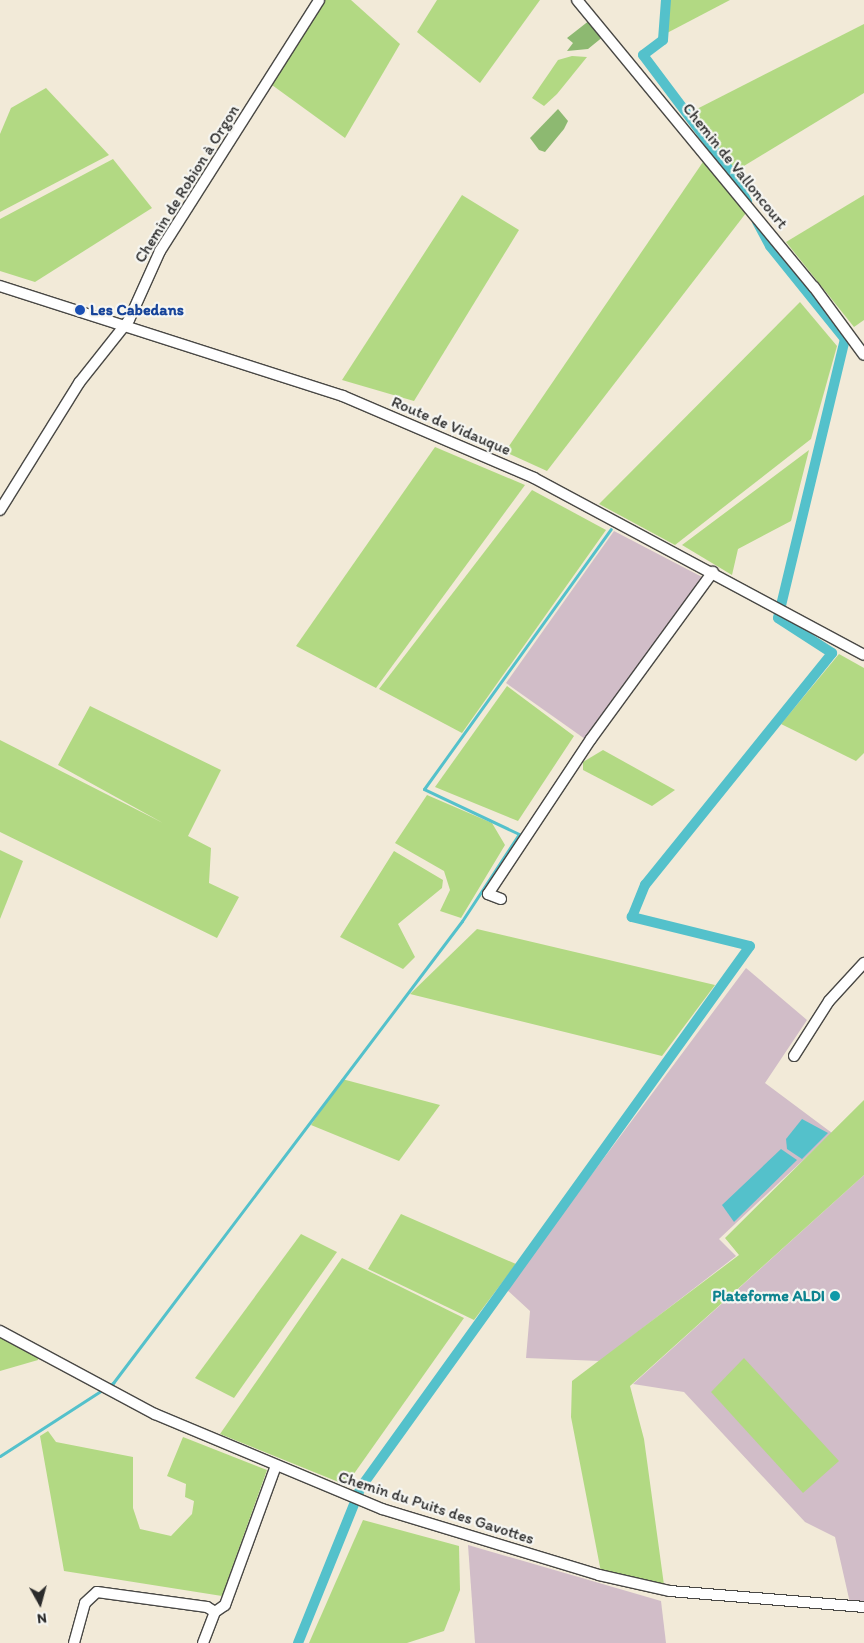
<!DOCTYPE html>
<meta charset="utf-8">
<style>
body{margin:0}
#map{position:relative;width:864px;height:1643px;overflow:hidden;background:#f2ead8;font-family:Itim,sans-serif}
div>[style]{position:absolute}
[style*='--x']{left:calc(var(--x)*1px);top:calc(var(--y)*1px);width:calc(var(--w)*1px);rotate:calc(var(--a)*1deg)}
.industrial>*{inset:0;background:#d1bdc8}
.green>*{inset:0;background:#b2d983}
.forest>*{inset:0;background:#8db971}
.water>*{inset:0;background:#54c1cb}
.stream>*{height:3px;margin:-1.5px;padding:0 1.5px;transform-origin:1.5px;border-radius:1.5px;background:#54c1cb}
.canal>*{height:10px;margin:-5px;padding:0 5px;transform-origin:5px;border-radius:5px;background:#54c1cb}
.roads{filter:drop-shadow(1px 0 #494845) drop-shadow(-1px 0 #494845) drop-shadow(0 1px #494845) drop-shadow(0 -1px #494845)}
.minor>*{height:10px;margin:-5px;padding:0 5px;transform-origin:5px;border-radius:5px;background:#fff}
.dots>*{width:14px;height:14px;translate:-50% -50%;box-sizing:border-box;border:2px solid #f6f6f2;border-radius:50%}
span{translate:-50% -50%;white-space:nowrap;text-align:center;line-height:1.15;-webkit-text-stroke:4.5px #f6f6f2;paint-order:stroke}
.street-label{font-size:16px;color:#2b2b2b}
.transit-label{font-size:16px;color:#164399;font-weight:700}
.left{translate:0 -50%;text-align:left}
.culture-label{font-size:16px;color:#0d838f;font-weight:700}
.right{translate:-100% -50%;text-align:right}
.north{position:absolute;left:15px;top:1578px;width:50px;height:50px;-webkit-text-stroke:4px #f6f6f2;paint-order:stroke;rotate:173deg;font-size:14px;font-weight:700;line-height:20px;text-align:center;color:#2b2b2b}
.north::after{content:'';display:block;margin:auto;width:18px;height:22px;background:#2b2b2b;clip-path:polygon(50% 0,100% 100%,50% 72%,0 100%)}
</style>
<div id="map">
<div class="industrial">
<i style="clip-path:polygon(614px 531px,704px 578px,585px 739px,506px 683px)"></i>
<i style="clip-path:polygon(746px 968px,807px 1020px,765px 1083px,832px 1133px,719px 1239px,736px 1256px,600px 1361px,526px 1358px,530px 1311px,506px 1289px)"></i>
<i style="clip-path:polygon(864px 1175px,864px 1604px,850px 1603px,835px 1537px,805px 1522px,684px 1392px,633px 1384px)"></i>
<i style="clip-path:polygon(468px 1545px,661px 1601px,666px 1643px,475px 1643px)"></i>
</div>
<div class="green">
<i style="clip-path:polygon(324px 0,351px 0,400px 44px,345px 138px,272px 85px)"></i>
<i style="clip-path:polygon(437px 0,540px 0,480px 83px,417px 32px)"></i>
<i style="clip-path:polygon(669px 0,730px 0,667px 33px)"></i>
<i style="clip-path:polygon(864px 24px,864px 93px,734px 172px,689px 113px)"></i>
<i style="clip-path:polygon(572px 56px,587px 57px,557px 94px,544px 106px,532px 98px,558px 60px)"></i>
<i style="clip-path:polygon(46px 88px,109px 155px,0 212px,0 134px,11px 108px)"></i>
<i style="clip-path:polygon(113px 159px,152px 208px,35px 282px,0 271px,0 219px)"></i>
<i style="clip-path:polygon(705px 159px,746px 213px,547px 471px,505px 452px)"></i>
<i style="clip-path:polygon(462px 195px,519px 230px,414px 401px,342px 380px)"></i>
<i style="clip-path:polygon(864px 195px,864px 320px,854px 327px,786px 242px)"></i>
<i style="clip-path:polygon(800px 302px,837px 346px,811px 439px,675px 545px,599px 504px)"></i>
<i style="clip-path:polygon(435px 447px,525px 485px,376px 688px,296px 646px)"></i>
<i style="clip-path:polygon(809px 450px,791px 521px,738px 549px,732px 575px,682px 545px)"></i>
<i style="clip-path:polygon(532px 490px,606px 530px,462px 733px,379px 689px)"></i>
<i style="clip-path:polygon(839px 654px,864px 668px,864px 753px,856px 761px,781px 724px)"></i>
<i style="clip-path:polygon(507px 686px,574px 736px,518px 821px,435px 787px)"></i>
<i style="clip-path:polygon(90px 706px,221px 770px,188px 836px,211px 848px,209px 883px,239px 897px,217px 938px,0 832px,0 740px,163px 823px,58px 765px)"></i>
<i style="clip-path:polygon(603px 750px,675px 790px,652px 806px,583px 770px,583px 762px)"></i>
<i style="clip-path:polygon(427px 795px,492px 823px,505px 845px,461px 918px,440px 911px,450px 890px,444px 871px,395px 843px)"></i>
<i style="clip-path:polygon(0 850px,23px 861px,0 919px)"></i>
<i style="clip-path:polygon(394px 851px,443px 880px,442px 888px,398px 924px,415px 957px,403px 969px,340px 937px)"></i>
<i style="clip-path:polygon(477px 929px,715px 985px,662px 1056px,410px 994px)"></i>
<i style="clip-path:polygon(342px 1079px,440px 1105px,399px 1161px,311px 1125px)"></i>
<i style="clip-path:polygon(864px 1100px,864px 1175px,630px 1386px,644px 1439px,664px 1585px,601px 1572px,571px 1417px,572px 1381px,739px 1255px,725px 1238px)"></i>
<i style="clip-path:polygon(401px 1214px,516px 1264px,474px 1320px,368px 1269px)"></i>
<i style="clip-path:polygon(301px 1234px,337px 1252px,234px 1398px,195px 1378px)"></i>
<i style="clip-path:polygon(342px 1258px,464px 1318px,346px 1485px,220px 1434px)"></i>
<i style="clip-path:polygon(0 1335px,37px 1354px,38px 1360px,0 1371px)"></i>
<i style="clip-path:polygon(744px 1358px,839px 1461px,803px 1493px,711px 1392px)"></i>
<i style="clip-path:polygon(48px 1431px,56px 1442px,133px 1457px,133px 1508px,140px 1529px,171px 1536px,192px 1514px,194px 1501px,185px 1497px,186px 1484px,167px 1476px,183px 1437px,267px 1470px,222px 1596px,64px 1571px,40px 1436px)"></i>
<i style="clip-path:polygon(363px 1520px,459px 1546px,460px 1590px,444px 1631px,407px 1643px,309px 1643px)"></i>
</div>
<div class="forest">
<i style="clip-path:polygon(590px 20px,604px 36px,588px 49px,567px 51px,573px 43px,567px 38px)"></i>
<i style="clip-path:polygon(558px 109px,568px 121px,564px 129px,545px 152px,539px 150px,530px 138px)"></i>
</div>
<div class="water">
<i style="clip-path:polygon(802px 1119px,828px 1133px,802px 1159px,787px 1149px,786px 1139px)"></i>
<i style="clip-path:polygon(781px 1149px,797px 1160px,734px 1222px,722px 1205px)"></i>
</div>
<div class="stream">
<i style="--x:0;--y:1456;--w:135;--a:-32.9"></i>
<i style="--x:113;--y:1383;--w:579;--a:-52.93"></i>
<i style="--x:462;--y:921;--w:104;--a:-56.8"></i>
<i style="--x:519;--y:834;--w:105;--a:-154.7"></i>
<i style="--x:424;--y:789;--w:320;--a:-54.3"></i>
</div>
<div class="canal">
<i style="--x:666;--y:0;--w:40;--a:94.3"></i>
<i style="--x:663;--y:40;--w:25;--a:143"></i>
<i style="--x:643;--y:55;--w:151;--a:53.1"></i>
<i style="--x:734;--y:176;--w:29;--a:63"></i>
<i style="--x:298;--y:1643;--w:168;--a:-68"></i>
<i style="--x:361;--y:1487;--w:666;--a:-54.28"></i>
<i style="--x:750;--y:946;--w:122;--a:-166.2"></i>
<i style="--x:632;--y:917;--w:35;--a:-68"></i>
<i style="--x:645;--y:885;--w:298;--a:-51.1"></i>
<i style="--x:832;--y:653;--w:64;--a:-147.1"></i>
<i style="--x:778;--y:618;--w:287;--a:-76.5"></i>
<i style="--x:845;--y:339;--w:119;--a:-128.9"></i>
<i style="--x:770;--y:246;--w:27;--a:-118"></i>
</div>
<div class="roads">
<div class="minor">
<i style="--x:577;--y:0;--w:372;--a:50.5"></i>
<i style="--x:814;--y:287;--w:84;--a:53.7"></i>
<i style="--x:0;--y:286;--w:360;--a:17.8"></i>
<i style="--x:343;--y:396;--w:208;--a:23.2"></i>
<i style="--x:534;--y:478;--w:374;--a:28.2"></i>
<i style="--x:0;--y:510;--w:150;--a:-58.1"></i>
<i style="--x:79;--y:383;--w:80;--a:-51.6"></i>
<i style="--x:129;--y:320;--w:76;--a:-65.8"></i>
<i style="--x:160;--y:251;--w:297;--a:-57.6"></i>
<i style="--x:501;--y:899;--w:14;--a:-159"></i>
<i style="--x:488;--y:894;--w:186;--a:-56.4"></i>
<i style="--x:591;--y:739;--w:207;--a:-53.9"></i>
<i style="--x:794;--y:1056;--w:65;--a:-57.5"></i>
<i style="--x:829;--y:1001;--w:52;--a:-47.4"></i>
<i style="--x:0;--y:1331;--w:176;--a:28.2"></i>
<i style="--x:155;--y:1414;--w:246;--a:22.7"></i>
<i style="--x:382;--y:1509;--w:227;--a:16.9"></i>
<i style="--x:599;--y:1575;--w:73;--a:12.7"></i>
<i style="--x:670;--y:1591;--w:195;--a:4.7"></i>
<i style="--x:74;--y:1643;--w:41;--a:-74.6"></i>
<i style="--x:85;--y:1603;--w:16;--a:-43"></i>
<i style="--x:97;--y:1592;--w:111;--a:7.8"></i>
<i style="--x:207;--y:1607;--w:9;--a:32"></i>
<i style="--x:203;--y:1643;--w:33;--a:-69"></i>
<i style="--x:215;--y:1612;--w:12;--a:-35"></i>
<i style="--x:225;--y:1605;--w:148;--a:-69.9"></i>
</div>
</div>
<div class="dots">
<i style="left:80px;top:310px;background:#1a4fb4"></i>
<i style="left:835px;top:1296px;background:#0f9aa8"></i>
</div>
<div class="street-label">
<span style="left:735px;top:166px;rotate:51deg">Chemin de Valloncourt</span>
<span style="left:187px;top:184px;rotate:-58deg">Chemin de Robion à Orgon</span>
<span style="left:451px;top:426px;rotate:23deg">Route de Vidauque</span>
<span style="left:436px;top:1508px;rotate:18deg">Chemin du Puits des Gavottes</span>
</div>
<div class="transit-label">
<span class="left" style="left:90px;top:310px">Les Cabedans</span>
</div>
<div class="culture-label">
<span class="right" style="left:825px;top:1296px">Plateforme ALDI</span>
</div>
<div class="north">N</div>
</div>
